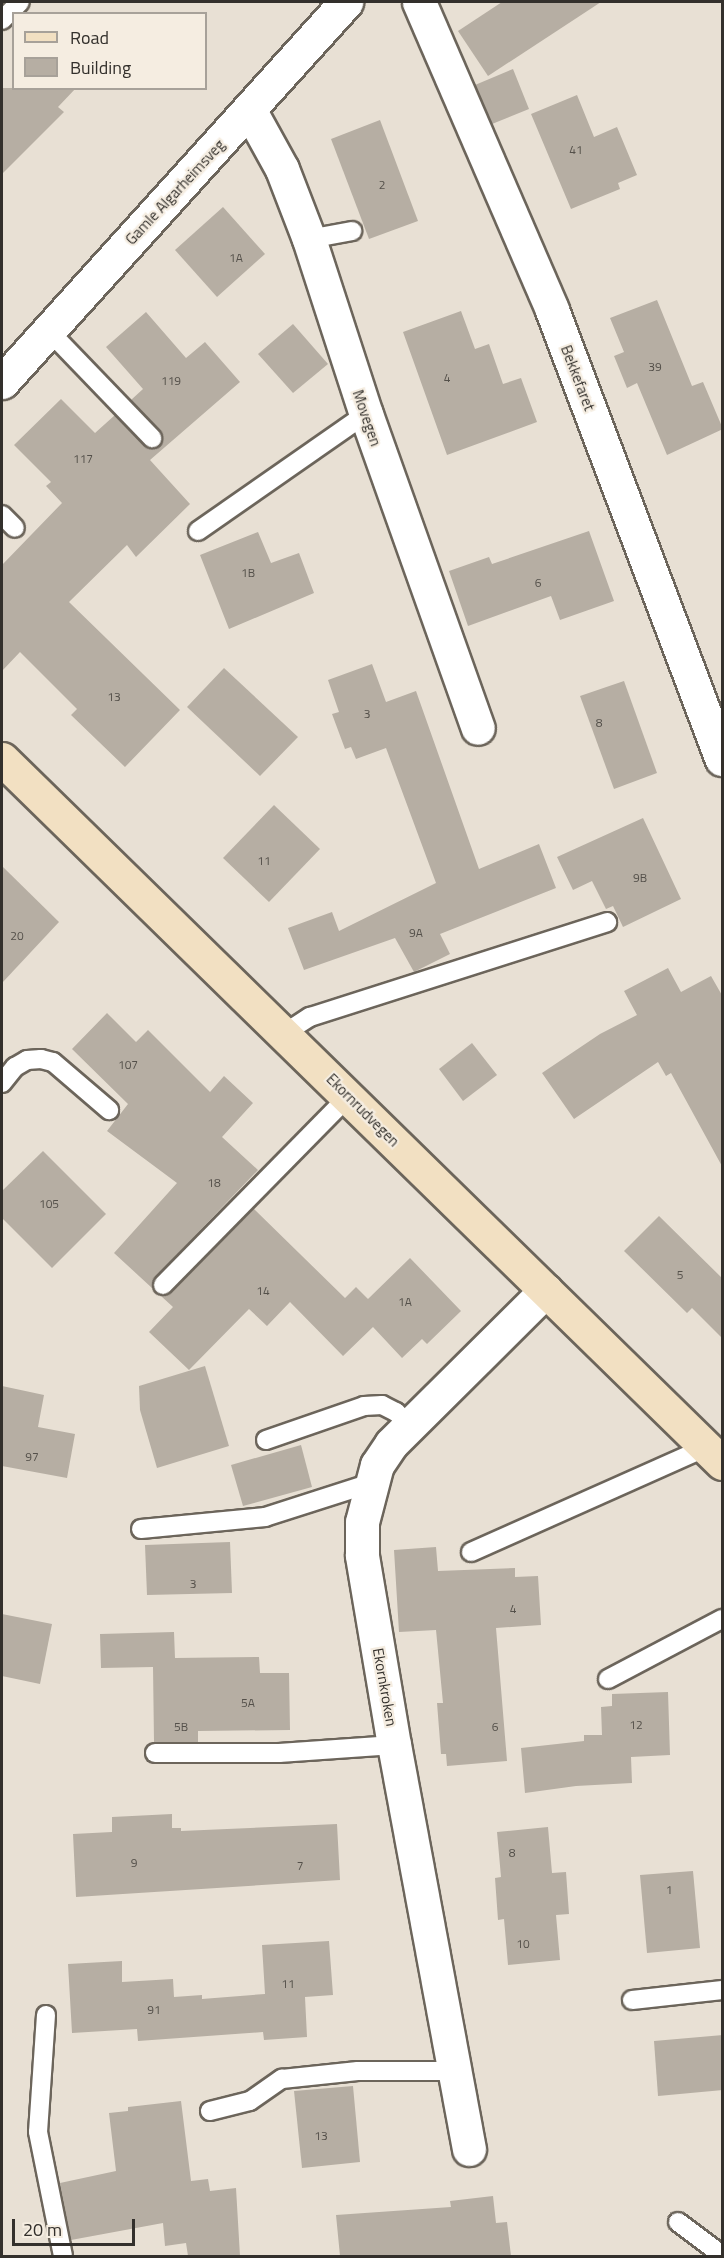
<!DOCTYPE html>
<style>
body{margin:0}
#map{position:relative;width:724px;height:2258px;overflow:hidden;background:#e8e0d4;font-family:"Titillium Web",sans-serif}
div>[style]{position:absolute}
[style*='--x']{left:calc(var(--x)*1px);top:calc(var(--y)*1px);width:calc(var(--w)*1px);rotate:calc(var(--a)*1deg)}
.building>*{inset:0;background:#b6aea3}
.roads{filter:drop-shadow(2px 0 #6c655b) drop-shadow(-2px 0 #6c655b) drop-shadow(0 2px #6c655b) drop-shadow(0 -2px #6c655b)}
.lane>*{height:18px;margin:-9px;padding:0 9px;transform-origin:9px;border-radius:9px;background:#fff}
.street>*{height:33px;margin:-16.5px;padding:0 16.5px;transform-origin:16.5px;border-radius:16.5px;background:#fff}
.secondary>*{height:33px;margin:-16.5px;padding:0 16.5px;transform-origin:16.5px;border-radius:16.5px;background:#f2e0c2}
span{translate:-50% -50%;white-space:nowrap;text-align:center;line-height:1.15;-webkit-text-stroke:4.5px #f5ede1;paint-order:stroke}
.number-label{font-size:12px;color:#54504a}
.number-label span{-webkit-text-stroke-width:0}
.street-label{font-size:15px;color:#33302c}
.frame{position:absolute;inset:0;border:3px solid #33302c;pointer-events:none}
.legend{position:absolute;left:12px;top:12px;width:195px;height:78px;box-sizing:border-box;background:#f5ede1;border:2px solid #a7a199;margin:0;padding:8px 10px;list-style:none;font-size:18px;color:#33302c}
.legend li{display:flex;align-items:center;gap:12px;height:30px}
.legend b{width:30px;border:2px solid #a7a199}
.scale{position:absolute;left:12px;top:2219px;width:123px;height:27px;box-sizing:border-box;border:3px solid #33302c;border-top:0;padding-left:8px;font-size:18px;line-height:21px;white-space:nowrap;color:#33302c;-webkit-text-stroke:4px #f5ede1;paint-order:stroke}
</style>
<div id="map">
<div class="building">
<i style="clip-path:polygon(502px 2px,601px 2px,488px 76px,458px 31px)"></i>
<i style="clip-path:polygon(513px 69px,529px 109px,492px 124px,475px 85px)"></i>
<i style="clip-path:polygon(2px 88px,76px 88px,58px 107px,64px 112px,2px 174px)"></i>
<i style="clip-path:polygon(577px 95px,594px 137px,617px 127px,637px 175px,618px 183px,620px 189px,571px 209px,531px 114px)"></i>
<i style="clip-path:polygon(380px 120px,418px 221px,369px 239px,331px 139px)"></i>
<i style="clip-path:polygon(223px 207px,265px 254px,217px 297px,175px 250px)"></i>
<i style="clip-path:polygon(657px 300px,692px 386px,703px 382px,723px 429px,667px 455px,637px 383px,627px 388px,614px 356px,624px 352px,610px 318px)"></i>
<i style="clip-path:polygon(461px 311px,475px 349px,489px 344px,503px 384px,521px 378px,537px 422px,447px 455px,403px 332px)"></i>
<i style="clip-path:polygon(146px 312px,186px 358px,205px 342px,240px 382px,150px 460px,190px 504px,136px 557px,127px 545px,69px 602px,180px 710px,125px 767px,71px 715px,77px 709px,20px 652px,2px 671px,2px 565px,62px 503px,46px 486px,51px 482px,14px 445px,61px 399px,95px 433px,115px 415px,148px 449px,155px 449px,163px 442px,160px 430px,131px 400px,143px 389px,106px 347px)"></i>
<i style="clip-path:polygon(293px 324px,328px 364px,293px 393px,258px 354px)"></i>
<i style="clip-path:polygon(589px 531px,614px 601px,560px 620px,551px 596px,468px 626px,449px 571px,489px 557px,492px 564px)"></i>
<i style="clip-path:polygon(258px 532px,271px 563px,299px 553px,314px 593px,229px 629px,200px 555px)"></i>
<i style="clip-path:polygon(372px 664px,386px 702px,416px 691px,479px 869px,539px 844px,556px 888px,440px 934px,450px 954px,414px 972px,395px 938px,304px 970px,288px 928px,332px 912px,339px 931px,436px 883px,386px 748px,356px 759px,351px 747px,345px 749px,332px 714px,339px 712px,328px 680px)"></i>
<i style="clip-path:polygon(224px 668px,298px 737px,260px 776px,187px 707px)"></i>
<i style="clip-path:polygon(624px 681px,657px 773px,614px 789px,580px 696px)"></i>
<i style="clip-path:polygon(274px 805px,320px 849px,269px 902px,223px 858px)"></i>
<i style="clip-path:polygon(643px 818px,681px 899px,623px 927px,613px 906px,606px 909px,592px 881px,573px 890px,557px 857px)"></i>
<i style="clip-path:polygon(2px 866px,59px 922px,2px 983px)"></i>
<i style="clip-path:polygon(668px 968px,681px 992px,711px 976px,723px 997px,723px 1168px,671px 1073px,666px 1076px,658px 1062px,574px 1119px,542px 1073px,600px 1034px,637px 1015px,624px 991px)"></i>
<i style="clip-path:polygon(107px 1013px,136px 1042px,148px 1030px,210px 1092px,224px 1076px,253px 1103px,222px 1137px,258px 1170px,155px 1277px,152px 1288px,114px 1253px,177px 1183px,107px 1131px,128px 1104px,72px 1049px)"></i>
<i style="clip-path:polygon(472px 1043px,497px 1075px,463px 1101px,439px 1069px)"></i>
<i style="clip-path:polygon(43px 1151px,106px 1214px,52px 1268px,2px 1218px,2px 1191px)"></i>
<i style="clip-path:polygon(254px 1209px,345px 1298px,356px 1287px,368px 1299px,410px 1258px,461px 1311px,427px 1344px,422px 1339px,402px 1358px,373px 1327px,343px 1356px,290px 1302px,267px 1326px,249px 1309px,189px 1370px,149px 1332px,173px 1307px,161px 1296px,171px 1293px)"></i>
<i style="clip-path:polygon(659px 1216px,723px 1279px,723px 1339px,692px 1308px,687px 1313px,624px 1251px)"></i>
<i style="clip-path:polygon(205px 1366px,229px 1446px,157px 1468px,140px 1410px,139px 1386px)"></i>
<i style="clip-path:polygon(2px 1386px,44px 1395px,38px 1427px,75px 1434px,67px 1478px,2px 1466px)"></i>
<i style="clip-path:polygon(301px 1445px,312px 1487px,243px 1506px,231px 1465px)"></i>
<i style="clip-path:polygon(230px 1542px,232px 1593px,147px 1595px,145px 1545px)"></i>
<i style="clip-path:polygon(436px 1547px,438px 1571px,515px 1568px,515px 1577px,538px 1576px,541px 1625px,496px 1628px,507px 1761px,447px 1766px,446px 1754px,441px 1754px,437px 1703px,443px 1703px,436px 1630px,399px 1632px,394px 1550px)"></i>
<i style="clip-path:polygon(2px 1614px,52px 1624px,40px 1684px,2px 1676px)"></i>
<i style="clip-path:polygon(174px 1632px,175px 1658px,259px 1657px,260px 1673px,289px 1673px,290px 1730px,198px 1731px,198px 1742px,154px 1742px,153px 1667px,101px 1668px,100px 1634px)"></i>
<i style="clip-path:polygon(668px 1692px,670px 1755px,631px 1757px,632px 1783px,576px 1786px,525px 1793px,521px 1748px,584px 1741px,584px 1735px,602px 1735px,601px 1707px,612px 1706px,612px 1694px)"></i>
<i style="clip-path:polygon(172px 1814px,172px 1828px,181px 1828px,181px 1831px,337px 1824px,340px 1880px,76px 1897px,73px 1834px,112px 1832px,112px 1817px)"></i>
<i style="clip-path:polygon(548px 1827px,552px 1873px,566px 1872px,569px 1914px,556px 1915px,560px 1960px,508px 1965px,504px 1919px,498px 1920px,495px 1878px,501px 1877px,497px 1832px)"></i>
<i style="clip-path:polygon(693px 1871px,700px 1948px,647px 1953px,640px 1875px)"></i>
<i style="clip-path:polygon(329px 1941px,333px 1995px,305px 1997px,307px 2037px,264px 2040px,263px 2032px,138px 2041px,137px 2029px,72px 2033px,68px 1964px,122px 1961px,122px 1982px,173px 1979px,174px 1997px,202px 1995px,202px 1999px,265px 1994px,262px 1945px)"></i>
<i style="clip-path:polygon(723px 2035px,723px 2090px,658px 2096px,654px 2041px)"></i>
<i style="clip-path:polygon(353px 2086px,360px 2162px,302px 2168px,294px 2091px)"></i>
<i style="clip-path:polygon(181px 2101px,191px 2181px,208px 2179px,210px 2191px,236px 2188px,240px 2256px,188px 2256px,186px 2243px,165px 2246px,163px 2223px,71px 2240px,60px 2183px,116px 2171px,109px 2113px,128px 2111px,128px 2107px)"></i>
<i style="clip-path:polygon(493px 2196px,496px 2223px,507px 2222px,511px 2256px,340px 2256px,336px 2215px,451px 2207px,450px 2201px)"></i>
</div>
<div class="roads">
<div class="lane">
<i style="--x:2;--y:20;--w:25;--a:-45"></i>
<i style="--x:309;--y:239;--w:44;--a:-10.5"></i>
<i style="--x:49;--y:331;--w:149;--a:46.1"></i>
<i style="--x:2;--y:515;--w:18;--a:45"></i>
<i style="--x:198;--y:531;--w:205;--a:-34.9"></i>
<i style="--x:285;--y:1033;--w:30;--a:-33"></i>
<i style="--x:310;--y:1017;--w:312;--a:-17.7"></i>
<i style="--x:2;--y:1083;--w:21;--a:-51"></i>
<i style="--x:15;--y:1067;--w:14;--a:-30"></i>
<i style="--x:27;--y:1060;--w:14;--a:-4"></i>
<i style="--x:41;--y:1059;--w:12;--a:14"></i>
<i style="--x:53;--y:1062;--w:74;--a:40.6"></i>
<i style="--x:163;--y:1285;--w:265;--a:-45.5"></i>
<i style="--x:266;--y:1440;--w:104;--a:-19.1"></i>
<i style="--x:364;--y:1406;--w:18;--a:-3"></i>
<i style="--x:382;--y:1405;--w:16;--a:27"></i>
<i style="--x:396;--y:1412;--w:20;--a:45"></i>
<i style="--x:141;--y:1529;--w:125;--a:-5.5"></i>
<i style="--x:265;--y:1517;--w:111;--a:-17.8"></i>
<i style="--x:471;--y:1552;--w:258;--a:-24"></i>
<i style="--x:608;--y:1679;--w:129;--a:-27.8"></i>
<i style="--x:155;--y:1753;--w:124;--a:0"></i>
<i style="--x:279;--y:1753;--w:115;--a:-4"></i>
<i style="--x:632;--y:2000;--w:91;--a:-6.3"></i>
<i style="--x:46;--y:2015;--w:117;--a:93.9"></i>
<i style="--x:38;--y:2132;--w:126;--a:78.6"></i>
<i style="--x:210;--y:2111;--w:41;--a:-14"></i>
<i style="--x:250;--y:2101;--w:39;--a:-35"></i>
<i style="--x:282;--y:2079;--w:76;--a:-6"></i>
<i style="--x:358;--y:2071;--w:98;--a:0"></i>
<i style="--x:678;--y:2222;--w:55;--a:36.9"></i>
</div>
<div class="street">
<i style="--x:419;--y:2;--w:335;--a:66.6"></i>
<i style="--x:552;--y:310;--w:480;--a:69.3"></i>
<i style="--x:250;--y:111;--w:66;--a:61.1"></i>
<i style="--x:282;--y:169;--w:75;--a:68.9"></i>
<i style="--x:309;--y:239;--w:184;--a:72"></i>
<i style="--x:366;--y:414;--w:333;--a:70.4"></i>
<i style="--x:2;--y:382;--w:513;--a:-47.85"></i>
<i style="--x:469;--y:2149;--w:411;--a:-100.5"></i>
<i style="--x:394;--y:1745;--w:193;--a:-99.6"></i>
<i style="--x:362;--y:1555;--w:33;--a:-90"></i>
<i style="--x:362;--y:1522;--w:59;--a:-75.3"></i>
<i style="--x:377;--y:1465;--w:25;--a:-56"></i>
<i style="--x:391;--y:1444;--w:218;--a:-44.8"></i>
</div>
<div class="secondary">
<i style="--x:2;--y:759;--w:1007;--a:44.36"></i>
</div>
</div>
<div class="number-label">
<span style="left:576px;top:150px">41</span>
<span style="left:382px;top:185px">2</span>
<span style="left:236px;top:258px">1A</span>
<span style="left:655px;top:367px">39</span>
<span style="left:447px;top:378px">4</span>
<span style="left:171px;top:381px">119</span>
<span style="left:83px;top:459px">117</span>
<span style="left:248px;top:573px">1B</span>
<span style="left:538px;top:583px">6</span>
<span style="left:114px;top:697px">13</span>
<span style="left:367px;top:714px">3</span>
<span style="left:599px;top:723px">8</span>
<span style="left:264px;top:861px">11</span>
<span style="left:640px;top:878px">9B</span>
<span style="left:416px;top:933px">9A</span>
<span style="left:17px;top:936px">20</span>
<span style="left:128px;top:1065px">107</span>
<span style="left:214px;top:1183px">18</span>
<span style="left:49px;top:1204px">105</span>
<span style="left:680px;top:1275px">5</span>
<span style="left:263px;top:1291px">14</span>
<span style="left:405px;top:1302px">1A</span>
<span style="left:32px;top:1457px">97</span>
<span style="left:193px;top:1584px">3</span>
<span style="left:513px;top:1609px">4</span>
<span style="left:248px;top:1703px">5A</span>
<span style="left:636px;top:1725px">12</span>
<span style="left:181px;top:1727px">5B</span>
<span style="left:495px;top:1727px">6</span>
<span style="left:512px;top:1853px">8</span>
<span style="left:134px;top:1863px">9</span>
<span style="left:300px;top:1866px">7</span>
<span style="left:669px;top:1890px">1</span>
<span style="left:523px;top:1944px">10</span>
<span style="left:288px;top:1984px">11</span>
<span style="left:154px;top:2010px">91</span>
<span style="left:321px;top:2136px">13</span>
</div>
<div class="street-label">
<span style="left:175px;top:192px;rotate:-47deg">Gamle Algarheimsveg</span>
<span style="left:578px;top:378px;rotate:69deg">Bekkefaret</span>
<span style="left:367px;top:418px;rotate:71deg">Movegen</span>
<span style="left:363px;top:1110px;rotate:45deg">Ekornrudvegen</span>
<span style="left:385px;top:1687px;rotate:80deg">Ekornkroken</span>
</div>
<div class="frame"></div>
<ul class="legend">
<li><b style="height:8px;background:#f2e0c2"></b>Road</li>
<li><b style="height:16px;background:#b6aea3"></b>Building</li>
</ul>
<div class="scale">20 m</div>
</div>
